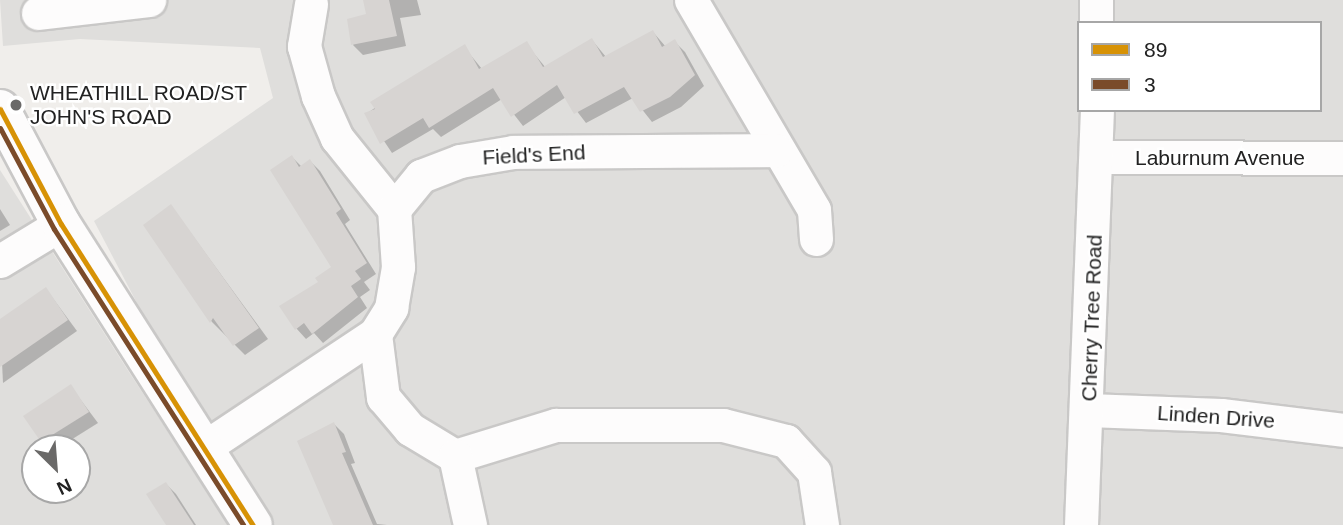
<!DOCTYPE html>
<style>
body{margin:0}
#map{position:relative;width:1343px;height:525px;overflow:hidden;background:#f0eeeb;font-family:Arial,sans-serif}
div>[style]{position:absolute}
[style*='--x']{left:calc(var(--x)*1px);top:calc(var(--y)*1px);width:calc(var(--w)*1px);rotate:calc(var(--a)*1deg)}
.residential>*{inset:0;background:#dfdedc}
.shadow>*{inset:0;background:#0003}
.building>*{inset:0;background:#d7d4d2}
.roads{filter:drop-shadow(2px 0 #c9c8c7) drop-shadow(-2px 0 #c9c8c7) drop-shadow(0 2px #c9c8c7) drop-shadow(0 -2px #c9c8c7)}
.minor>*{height:33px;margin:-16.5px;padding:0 16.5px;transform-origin:16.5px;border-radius:16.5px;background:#fdfcfc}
.tertiary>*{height:38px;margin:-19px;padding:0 19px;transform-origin:19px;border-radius:19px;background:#fdfcfc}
.bus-1>*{height:5px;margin:-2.5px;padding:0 2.5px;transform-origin:2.5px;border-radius:2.5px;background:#d79205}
.bus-2>*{height:5px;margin:-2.5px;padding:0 2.5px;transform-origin:2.5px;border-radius:2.5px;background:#7a4b2a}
.dots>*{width:19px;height:19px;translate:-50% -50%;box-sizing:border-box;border:4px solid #fff;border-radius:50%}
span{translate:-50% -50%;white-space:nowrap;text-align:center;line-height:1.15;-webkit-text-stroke:5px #fff;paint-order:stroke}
.poi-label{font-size:21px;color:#222}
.left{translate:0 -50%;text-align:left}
.street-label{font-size:21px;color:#222}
.legend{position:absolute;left:1077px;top:21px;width:245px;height:91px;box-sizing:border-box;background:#fff;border:2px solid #a7a7a7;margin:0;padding:9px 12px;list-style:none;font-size:21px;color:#222}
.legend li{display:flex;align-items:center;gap:14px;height:35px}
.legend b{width:35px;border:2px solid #a7a7a7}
.north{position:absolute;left:21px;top:434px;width:70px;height:70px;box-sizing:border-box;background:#fff;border:2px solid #a7a7a7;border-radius:50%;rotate:155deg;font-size:19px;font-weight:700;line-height:28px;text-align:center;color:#222}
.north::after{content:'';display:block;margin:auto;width:24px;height:32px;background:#6a6968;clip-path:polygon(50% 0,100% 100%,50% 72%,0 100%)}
</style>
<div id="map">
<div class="residential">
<i style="clip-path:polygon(evenodd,0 0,1343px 0,1343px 525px,271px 525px,160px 347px,94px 221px,273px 98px,260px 48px,80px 39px,3px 46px,0 0,1079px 23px,1320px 23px,1320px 110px,1079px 110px,1079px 23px)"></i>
<i style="clip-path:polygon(evenodd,0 170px,127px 369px,229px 525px,0 525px,0 170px,35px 448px,77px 448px,77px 490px,35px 490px,35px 448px)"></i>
</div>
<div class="shadow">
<i style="clip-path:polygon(365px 0,417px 0,421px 15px,400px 18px,406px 46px,363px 55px,353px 45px,368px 15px)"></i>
<i style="clip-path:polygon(653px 32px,666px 47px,675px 42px,685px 52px,704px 86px,681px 107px,652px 122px,633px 98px,586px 123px,566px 97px,523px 126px,502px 99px,441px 137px,433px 129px,392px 153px,366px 114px,464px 47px,482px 69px,526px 44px,546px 68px,592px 40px,606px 57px)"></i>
<i style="clip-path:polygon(292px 157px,302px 167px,310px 161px,320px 171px,350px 220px,345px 224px,376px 274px,364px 282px,370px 290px,360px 297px,367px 308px,323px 343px,314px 333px,306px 339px,296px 328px,320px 283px,334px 267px)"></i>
<i style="clip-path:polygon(171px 206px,268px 339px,245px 355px,212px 322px,146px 225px)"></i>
<i style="clip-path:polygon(0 209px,10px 225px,0 231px)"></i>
<i style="clip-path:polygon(46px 289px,77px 331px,3px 383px,0 321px)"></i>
<i style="clip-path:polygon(71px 387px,98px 423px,58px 448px,50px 448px,43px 441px)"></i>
<i style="clip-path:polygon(334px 424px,344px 434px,355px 463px,351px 464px,377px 524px,387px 525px,335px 525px)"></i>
<i style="clip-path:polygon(166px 484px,176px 494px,196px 525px,168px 525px)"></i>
</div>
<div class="building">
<i style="clip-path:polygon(363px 0,389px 0,397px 36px,351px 45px,347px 19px,366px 14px)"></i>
<i style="clip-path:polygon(653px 30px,662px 47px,675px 39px,695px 75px,670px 97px,640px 112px,624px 87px,574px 114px,557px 85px,511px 117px,493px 88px,429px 128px,423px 118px,380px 144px,364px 113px,375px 109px,370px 102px,465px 44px,479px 69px,527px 41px,543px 67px,592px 38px,603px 57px)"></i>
<i style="clip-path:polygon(292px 155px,299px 167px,310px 159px,341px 209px,336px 213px,367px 263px,355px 271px,361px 279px,351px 286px,358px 297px,312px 334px,304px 323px,295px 330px,279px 306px,318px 282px,315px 278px,331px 267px,270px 170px)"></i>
<i style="clip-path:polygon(171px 204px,259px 328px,233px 346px,213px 318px,210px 323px,143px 225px)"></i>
<i style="clip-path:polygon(46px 287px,68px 320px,0 367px,0 319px)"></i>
<i style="clip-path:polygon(71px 384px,89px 412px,41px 442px,23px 416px)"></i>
<i style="clip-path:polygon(334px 422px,346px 452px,342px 453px,373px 525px,333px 525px,297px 441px)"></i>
<i style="clip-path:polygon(166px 482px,194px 525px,166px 525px,146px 494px)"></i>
</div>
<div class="roads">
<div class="minor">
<i style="--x:691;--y:0;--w:243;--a:59.6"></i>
<i style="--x:814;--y:210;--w:29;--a:86"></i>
<i style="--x:1096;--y:0;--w:23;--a:90"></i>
<i style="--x:311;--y:4;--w:43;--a:99.5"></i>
<i style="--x:304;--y:46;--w:52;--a:74.4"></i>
<i style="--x:318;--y:96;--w:46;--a:65.7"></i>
<i style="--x:337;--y:138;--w:91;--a:51.2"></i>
<i style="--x:38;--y:13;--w:112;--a:-6.7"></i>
<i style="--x:1097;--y:157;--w:246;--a:0.2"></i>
<i style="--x:0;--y:261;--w:71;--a:-31.2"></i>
<i style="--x:375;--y:334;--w:64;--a:82.8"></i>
<i style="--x:383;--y:397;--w:42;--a:49.8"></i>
<i style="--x:410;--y:429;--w:52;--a:31"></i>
<i style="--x:455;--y:456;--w:106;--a:-17.1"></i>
<i style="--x:556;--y:425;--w:167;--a:0"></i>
<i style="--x:723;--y:425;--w:65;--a:14.3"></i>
<i style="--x:786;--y:441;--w:42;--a:47.9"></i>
<i style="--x:814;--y:472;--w:54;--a:81.4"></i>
<i style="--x:1088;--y:410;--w:133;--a:2.2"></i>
<i style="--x:1221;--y:415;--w:123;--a:7"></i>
<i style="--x:205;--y:447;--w:204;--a:-33.6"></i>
<i style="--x:375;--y:334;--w:31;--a:-58"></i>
<i style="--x:391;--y:308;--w:42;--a:-80.3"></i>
<i style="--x:398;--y:267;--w:58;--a:-93.9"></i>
<i style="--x:394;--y:209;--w:43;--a:-50.7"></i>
<i style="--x:421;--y:176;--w:42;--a:-21"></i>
<i style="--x:460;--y:161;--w:54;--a:-9.6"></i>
<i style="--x:513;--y:152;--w:263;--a:-0.4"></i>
<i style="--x:455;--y:456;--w:71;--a:77.7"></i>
<i style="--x:1081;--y:525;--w:415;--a:-87.8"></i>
</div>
<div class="tertiary">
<i style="--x:0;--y:109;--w:130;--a:62.1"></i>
<i style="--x:61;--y:224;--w:357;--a:57.5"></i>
</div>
</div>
<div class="bus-1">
<i style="--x:0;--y:109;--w:130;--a:62.1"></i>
<i style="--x:61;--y:224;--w:357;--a:57.5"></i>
</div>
<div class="bus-2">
<i style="--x:0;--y:128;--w:115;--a:61.9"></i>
<i style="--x:54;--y:229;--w:351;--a:57.4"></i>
</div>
<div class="dots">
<i style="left:16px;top:105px;background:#6a6968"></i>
</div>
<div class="poi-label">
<span class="left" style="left:30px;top:105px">WHEATHILL ROAD/ST<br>JOHN'S ROAD</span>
</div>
<div class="street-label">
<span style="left:534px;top:155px;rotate:-3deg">Field's End</span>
<span style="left:1220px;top:158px">Laburnum Avenue</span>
<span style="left:1092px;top:318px;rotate:-88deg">Cherry Tree Road</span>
<span style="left:1216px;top:417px;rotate:4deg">Linden Drive</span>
</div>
<ul class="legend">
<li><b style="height:9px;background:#d79205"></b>89</li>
<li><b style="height:9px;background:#7a4b2a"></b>3</li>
</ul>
<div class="north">N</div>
</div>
